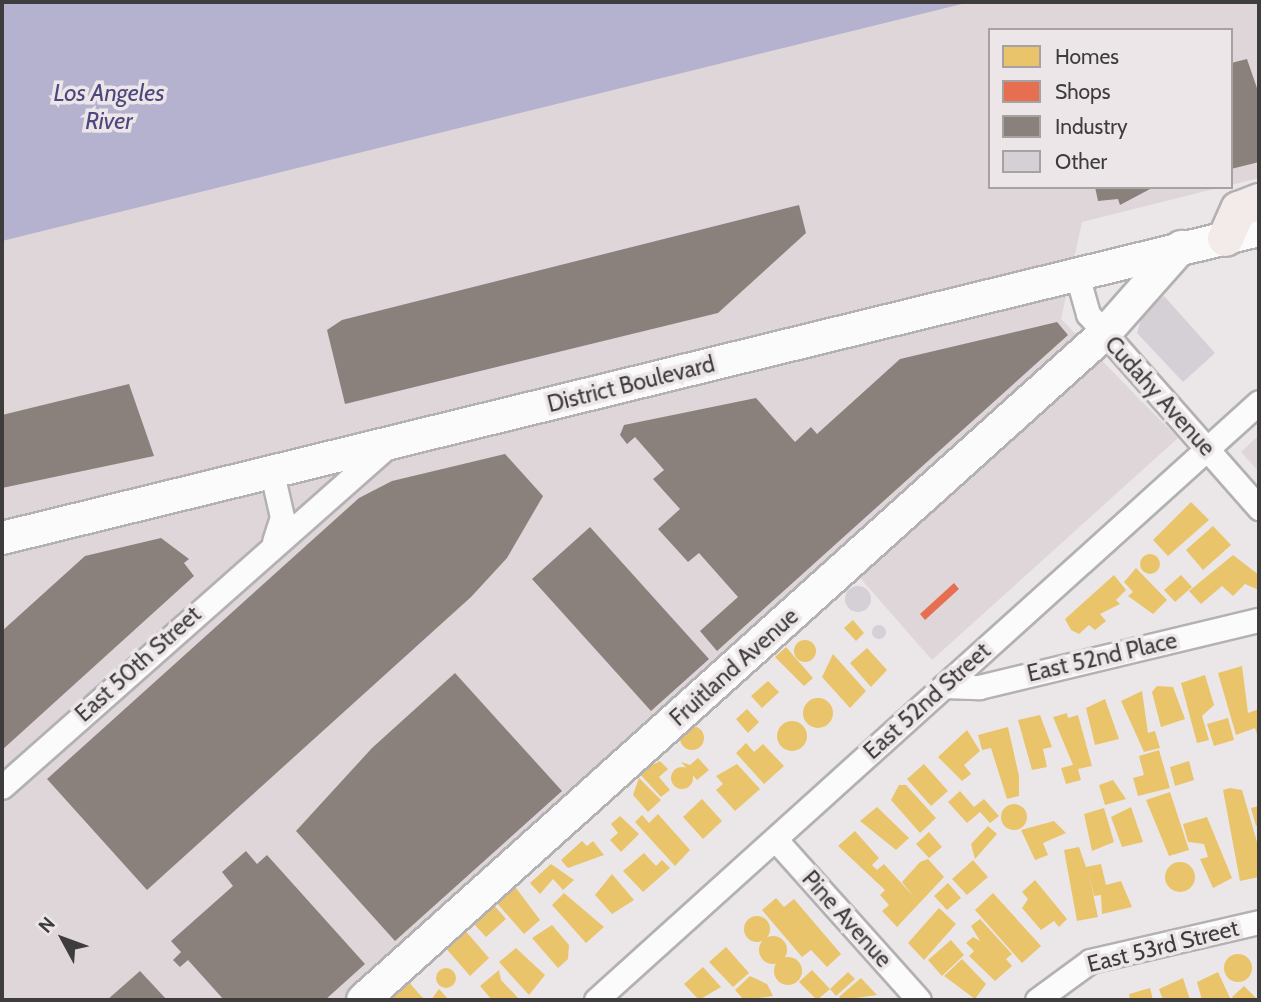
<!DOCTYPE html>
<style>
body{margin:0}
#map{position:relative;width:1261px;height:1002px;overflow:hidden;background:#ebe7e9;font-family:Cabin,sans-serif}
div>[style]{position:absolute}
[style*='--x']{left:calc(var(--x)*1px);top:calc(var(--y)*1px);width:calc(var(--w)*1px);rotate:calc(var(--a)*1deg)}
.built>*{inset:0;background:#dfd6da}
.water>*{inset:0;background:#b5b2cf}
.homes>*{inset:0;background:#e9c46a}
.round{border-radius:50%}
.shops>*{inset:0;background:#e76f51}
.industry>*{inset:0;background:#8a817c}
.building>*{inset:0;background:#d5cfd6}
.roads{filter:drop-shadow(2px 0 #b3b1b2) drop-shadow(-2px 0 #b3b1b2) drop-shadow(0 2px #b3b1b2) drop-shadow(0 -2px #b3b1b2)}
.street>*{height:23px;margin:-11.5px;padding:0 11.5px;transform-origin:11.5px;border-radius:11.5px;background:#fcfbfc}
.secondary>*{height:32px;margin:-16px;padding:0 16px;transform-origin:16px;border-radius:16px;background:#fcfbfc}
.primary>*{height:35px;margin:-17.5px;padding:0 17.5px;transform-origin:17.5px;border-radius:17.5px;background:#f3eaea}
span{translate:-50% -50%;white-space:nowrap;text-align:center;line-height:1.15;-webkit-text-stroke:7px #ece6e8;paint-order:stroke}
.street-label{font-size:23px;color:#3e3c3d}
.water-label{font-size:24px;color:#4f477e;font-style:italic}
.frame{position:absolute;inset:0;border:4px solid #3e3c3d;pointer-events:none}
.legend{position:absolute;left:988px;top:28px;width:245px;height:161px;box-sizing:border-box;background:#ece6e8;border:2px solid #a6a2a4;margin:0;padding:9px 12px;list-style:none;font-size:21px;color:#3e3c3d}
.legend li{display:flex;align-items:center;gap:14px;height:35px}
.legend b{width:35px;border:2px solid #a6a2a4}
.north{position:absolute;left:28px;top:904px;width:70px;height:70px;-webkit-text-stroke:5px #ece6e8;paint-order:stroke;rotate:311deg;font-size:19px;font-weight:700;line-height:28px;text-align:center;color:#3e3c3d}
.north::after{content:'';display:block;margin:auto;width:24px;height:32px;background:#3e3c3d;clip-path:polygon(50% 0,100% 100%,50% 72%,0 100%)}
</style>
<div id="map">
<div class="built">
<i style="clip-path:polygon(2px 2px,1259px 2px,1259px 178px,1231px 185px,1231px 30px,990px 30px,990px 187px,1222px 187px,1082px 222px,1061px 319px,1178px 438px,932px 660px,854px 571px,367px 1000px,2px 1000px)"></i>
<i style="clip-path:polygon(1259px 435px,1259px 472px,1241px 452px)"></i>
</div>
<div class="water">
<i style="clip-path:polygon(2px 2px,970px 2px,2px 241px)"></i>
</div>
<div class="homes">
<i style="clip-path:polygon(1191px 502px,1209px 520px,1168px 556px,1153px 540px)"></i>
<i style="clip-path:polygon(1213px 526px,1231px 545px,1203px 570px,1186px 550px)"></i>
<i class="round" style="left:1140px;top:554px;width:20px;height:20px"></i>
<i style="clip-path:polygon(1233px 555px,1259px 575px,1259px 590px,1245px 584px,1233px 596px,1222px 586px,1201px 604px,1189px 591px)"></i>
<i style="clip-path:polygon(1136px 568px,1167px 600px,1153px 614px,1128px 596px,1133px 592px,1124px 582px)"></i>
<i style="clip-path:polygon(1114px 575px,1126px 590px,1116px 600px,1120px 604px,1100px 614px,1106px 621px,1095px 630px,1089px 625px,1079px 634px,1071px 630px,1065px 619px)"></i>
<i style="clip-path:polygon(1181px 575px,1192px 587px,1175px 602px,1164px 590px)"></i>
<i style="clip-path:polygon(853px 620px,864px 633px,856px 641px,844px 628px)"></i>
<i class="round" style="left:794px;top:640px;width:22px;height:22px"></i>
<i style="clip-path:polygon(786px 647px,813px 678px,804px 686px,775px 657px)"></i>
<i style="clip-path:polygon(867px 648px,887px 670px,871px 687px,850px 663px)"></i>
<i style="clip-path:polygon(833px 654px,866px 691px,850px 708px,822px 677px)"></i>
<i style="clip-path:polygon(1242px 666px,1248px 713px,1259px 709px,1259px 740px,1255px 728px,1236px 735px,1218px 673px)"></i>
<i style="clip-path:polygon(1205px 675px,1214px 705px,1202px 716px,1209px 740px,1197px 743px,1181px 683px)"></i>
<i style="clip-path:polygon(768px 681px,779px 692px,762px 708px,751px 696px)"></i>
<i style="clip-path:polygon(1157px 686px,1173px 687px,1185px 719px,1161px 727px,1152px 692px)"></i>
<i style="clip-path:polygon(1142px 691px,1148px 733px,1155px 731px,1160px 748px,1144px 752px,1121px 701px)"></i>
<i class="round" style="left:803px;top:698px;width:30px;height:30px"></i>
<i style="clip-path:polygon(1105px 699px,1119px 739px,1095px 745px,1086px 708px)"></i>
<i style="clip-path:polygon(747px 709px,759px 722px,748px 733px,736px 719px)"></i>
<i style="clip-path:polygon(1067px 713px,1068px 718px,1078px 715px,1092px 766px,1078px 769px,1081px 780px,1066px 784px,1061px 768px,1073px 765px,1053px 717px)"></i>
<i style="clip-path:polygon(1040px 715px,1052px 747px,1043px 749px,1047px 767px,1032px 770px,1018px 720px)"></i>
<i style="clip-path:polygon(1228px 718px,1234px 740px,1214px 746px,1207px 724px)"></i>
<i class="round" style="left:777px;top:721px;width:30px;height:30px"></i>
<i class="round" style="left:680px;top:726px;width:24px;height:24px"></i>
<i style="clip-path:polygon(1008px 727px,1019px 776px,1019px 796px,1007px 799px,991px 748px,982px 750px,978px 735px)"></i>
<i style="clip-path:polygon(967px 730px,980px 751px,964px 765px,971px 774px,962px 781px,938px 757px)"></i>
<i style="clip-path:polygon(746px 743px,754px 752px,763px 744px,784px 766px,764px 784px,736px 753px)"></i>
<i style="clip-path:polygon(1159px 750px,1170px 788px,1138px 796px,1133px 778px,1144px 775px,1139px 756px)"></i>
<i style="clip-path:polygon(698px 758px,709px 770px,697px 780px,681px 762px,690px 765px)"></i>
<i style="clip-path:polygon(660px 761px,668px 769px,659px 777px,670px 790px,661px 797px,638px 772px)"></i>
<i style="clip-path:polygon(1189px 761px,1194px 780px,1175px 786px,1170px 767px)"></i>
<i style="clip-path:polygon(737px 764px,760px 789px,735px 811px,716px 790px,723px 784px,716px 776px)"></i>
<i style="clip-path:polygon(924px 764px,948px 791px,931px 806px,907px 779px)"></i>
<i class="round" style="left:671px;top:767px;width:22px;height:22px"></i>
<i style="clip-path:polygon(639px 778px,661px 800px,648px 812px,633px 795px)"></i>
<i style="clip-path:polygon(1113px 780px,1126px 799px,1105px 805px,1099px 785px)"></i>
<i style="clip-path:polygon(899px 785px,906px 785px,936px 818px,920px 833px,891px 800px)"></i>
<i style="clip-path:polygon(1230px 788px,1242px 790px,1259px 849px,1259px 877px,1240px 881px,1223px 790px)"></i>
<i style="clip-path:polygon(960px 791px,974px 807px,984px 799px,999px 816px,990px 823px,980px 812px,967px 823px,948px 802px)"></i>
<i style="clip-path:polygon(1170px 792px,1189px 850px,1169px 856px,1146px 800px)"></i>
<i style="clip-path:polygon(702px 799px,722px 821px,703px 839px,683px 817px)"></i>
<i class="round" style="left:1001px;top:804px;width:26px;height:26px"></i>
<i style="clip-path:polygon(1259px 806px,1259px 825px,1256px 826px,1251px 808px)"></i>
<i style="clip-path:polygon(877px 807px,909px 838px,896px 850px,860px 821px)"></i>
<i style="clip-path:polygon(1131px 807px,1143px 842px,1122px 847px,1111px 817px)"></i>
<i style="clip-path:polygon(1104px 808px,1114px 842px,1092px 851px,1084px 814px)"></i>
<i style="clip-path:polygon(658px 814px,690px 850px,675px 866px,635px 822px,642px 815px,649px 823px)"></i>
<i style="clip-path:polygon(620px 816px,639px 834px,621px 852px,610px 840px,618px 833px,611px 824px)"></i>
<i style="clip-path:polygon(1207px 817px,1232px 878px,1213px 888px,1200px 859px,1208px 857px,1204px 844px,1188px 842px,1183px 824px)"></i>
<i style="clip-path:polygon(1054px 821px,1066px 833px,1043px 843px,1048px 855px,1035px 860px,1021px 830px)"></i>
<i style="clip-path:polygon(988px 826px,997px 834px,975px 859px,971px 844px)"></i>
<i style="clip-path:polygon(855px 831px,879px 858px,872px 865px,877px 870px,884px 864px,914px 897px,902px 882px,920px 862px,928px 859px,944px 877px,897px 927px,882px 911px,889px 905px,880px 895px,885px 890px,838px 846px)"></i>
<i style="clip-path:polygon(929px 832px,942px 847px,929px 858px,916px 844px)"></i>
<i style="clip-path:polygon(582px 841px,587px 846px,593px 841px,604px 855px,568px 868px,561px 860px)"></i>
<i style="clip-path:polygon(1079px 847px,1086px 867px,1101px 864px,1106px 885px,1121px 881px,1132px 907px,1102px 914px,1101px 895px,1094px 896px,1088px 870px,1098px 917px,1077px 921px,1064px 850px)"></i>
<i style="clip-path:polygon(644px 853px,656px 866px,662px 860px,670px 868px,643px 892px,623px 871px)"></i>
<i style="clip-path:polygon(973px 860px,988px 877px,967px 895px,952px 879px)"></i>
<i class="round" style="left:1165px;top:862px;width:30px;height:30px"></i>
<i style="clip-path:polygon(551px 864px,574px 880px,563px 890px,553px 879px,540px 894px,530px 883px)"></i>
<i style="clip-path:polygon(612px 874px,634px 900px,612px 914px,595px 895px)"></i>
<i style="clip-path:polygon(1035px 880px,1067px 919px,1059px 927px,1054px 921px,1041px 930px,1022px 908px,1028px 899px,1022px 892px)"></i>
<i style="clip-path:polygon(948px 883px,961px 898px,947px 910px,934px 896px)"></i>
<i style="clip-path:polygon(513px 884px,540px 920px,524px 934px,495px 901px)"></i>
<i style="clip-path:polygon(564px 893px,604px 927px,586px 943px,552px 905px)"></i>
<i style="clip-path:polygon(993px 893px,1041px 946px,1022px 963px,975px 910px)"></i>
<i style="clip-path:polygon(776px 898px,784px 907px,794px 899px,841px 954px,827px 967px,811px 950px,802px 957px,762px 910px)"></i>
<i style="clip-path:polygon(493px 904px,506px 919px,486px 937px,473px 923px)"></i>
<i style="clip-path:polygon(939px 908px,956px 924px,924px 960px,908px 943px)"></i>
<i class="round" style="left:744px;top:916px;width:26px;height:26px"></i>
<i style="clip-path:polygon(980px 919px,1012px 954px,1006px 959px,1012px 966px,995px 981px,969px 956px,974px 951px,966px 943px,973px 937px,980px 941px,971px 926px)"></i>
<i style="clip-path:polygon(552px 925px,569px 945px,568px 959px,558px 968px,532px 938px)"></i>
<i style="clip-path:polygon(463px 928px,489px 958px,470px 976px,444px 946px)"></i>
<i class="round" style="left:759px;top:936px;width:28px;height:28px"></i>
<i style="clip-path:polygon(951px 940px,964px 955px,942px 976px,928px 960px)"></i>
<i style="clip-path:polygon(726px 947px,749px 973px,733px 987px,709px 962px)"></i>
<i style="clip-path:polygon(516px 948px,545px 975px,529px 995px,499px 962px)"></i>
<i class="round" style="left:1224px;top:954px;width:28px;height:28px"></i>
<i class="round" style="left:774px;top:957px;width:28px;height:28px"></i>
<i style="clip-path:polygon(962px 959px,986px 984px,975px 999px,944px 976px)"></i>
<i style="clip-path:polygon(703px 967px,721px 987px,699px 1000px,684px 984px)"></i>
<i class="round" style="left:436px;top:968px;width:20px;height:20px"></i>
<i style="clip-path:polygon(499px 970px,501px 980px,520px 1000px,492px 1000px,480px 986px)"></i>
<i style="clip-path:polygon(812px 970px,830px 989px,817px 1000px,799px 982px)"></i>
<i style="clip-path:polygon(848px 972px,855px 979px,836px 996px,830px 989px)"></i>
<i style="clip-path:polygon(1218px 972px,1230px 998px,1202px 1000px,1197px 982px)"></i>
<i style="clip-path:polygon(750px 976px,767px 984px,773px 996px,744px 1000px,735px 990px)"></i>
<i style="clip-path:polygon(861px 978px,877px 995px,842px 1000px,839px 997px)"></i>
<i style="clip-path:polygon(1183px 978px,1190px 1000px,1163px 1000px,1159px 989px)"></i>
<i style="clip-path:polygon(407px 980px,421px 996px,426px 1000px,393px 1000px,390px 996px)"></i>
<i style="clip-path:polygon(1244px 986px,1256px 998px,1235px 1000px,1232px 997px)"></i>
<i style="clip-path:polygon(1150px 988px,1153px 1000px,1130px 1000px,1129px 994px)"></i>
<i style="clip-path:polygon(439px 989px,449px 1000px,431px 1000px)"></i>
</div>
<div class="shops">
<i style="clip-path:polygon(954px 583px,959px 589px,925px 620px,920px 614px)"></i>
</div>
<div class="industry">
<i style="clip-path:polygon(1247px 59px,1259px 94px,1259px 162px,1231px 169px,1231px 63px)"></i>
<i style="clip-path:polygon(1095px 187px,1152px 187px,1152px 188px,1120px 205px,1118px 199px,1098px 201px)"></i>
<i style="clip-path:polygon(799px 205px,806px 233px,718px 313px,345px 404px,327px 330px,342px 320px)"></i>
<i style="clip-path:polygon(1057px 322px,1068px 335px,717px 651px,700px 631px,738px 597px,699px 553px,688px 562px,658px 529px,680px 509px,653px 479px,664px 470px,635px 437px,627px 444px,620px 435px,624px 425px,756px 398px,795px 442px,811px 427px,817px 434px,900px 359px)"></i>
<i style="clip-path:polygon(129px 384px,154px 456px,2px 488px,2px 415px)"></i>
<i style="clip-path:polygon(505px 454px,543px 496px,507px 558px,471px 597px,147px 890px,47px 779px,359px 498px,392px 481px)"></i>
<i style="clip-path:polygon(590px 527px,709px 659px,651px 711px,532px 579px)"></i>
<i style="clip-path:polygon(161px 538px,189px 559px,184px 563px,194px 576px,2px 750px,2px 631px,85px 556px)"></i>
<i style="clip-path:polygon(455px 673px,562px 791px,395px 941px,296px 831px,372px 748px)"></i>
<i style="clip-path:polygon(246px 851px,257px 864px,267px 855px,365px 964px,325px 1000px,224px 1000px,188px 960px,180px 967px,173px 960px,181px 952px,171px 941px,233px 886px,222px 872px)"></i>
<i style="clip-path:polygon(140px 971px,167px 1000px,107px 1000px)"></i>
</div>
<div class="building">
<i style="clip-path:polygon(1164px 296px,1215px 353px,1183px 382px,1137px 333px,1143px 313px)"></i>
<i class="round" style="left:845px;top:586px;width:26px;height:26px"></i>
<i class="round" style="left:872px;top:625px;width:14px;height:14px"></i>
</div>
<div class="roads">
<div class="street">
<i style="--x:1077;--y:275;--w:41;--a:74.2"></i>
<i style="--x:1088;--y:314;--w:259;--a:48.6"></i>
<i style="--x:272;--y:473;--w:45;--a:77.2"></i>
<i style="--x:282;--y:517;--w:25;--a:108"></i>
<i style="--x:944;--y:686;--w:35;--a:2"></i>
<i style="--x:979;--y:687;--w:288;--a:-13.5"></i>
<i style="--x:2;--y:787;--w:518;--a:-41.48"></i>
<i style="--x:775;--y:839;--w:216;--a:48.2"></i>
<i style="--x:596;--y:1000;--w:893;--a:-42.05"></i>
<i style="--x:1037;--y:1000;--w:66;--a:-36.3"></i>
<i style="--x:1090;--y:961;--w:173;--a:-13"></i>
</div>
<div class="secondary">
<i style="--x:2;--y:538;--w:1294;--a:-13.77"></i>
<i style="--x:363;--y:1000;--w:998;--a:-41.95"></i>
<i style="--x:1105;--y:333;--w:115;--a:-48.5"></i>
</div>
<div class="primary">
<i style="--x:1225;--y:238;--w:32;--a:-66"></i>
<i style="--x:1238;--y:209;--w:22;--a:-21"></i>
</div>
</div>
<div class="street-label">
<span style="left:631px;top:384px;rotate:-14deg">District Boulevard</span>
<span style="left:1160px;top:396px;rotate:48deg">Cudahy Avenue</span>
<span style="left:1102px;top:657px;rotate:-13deg">East 52nd Place</span>
<span style="left:138px;top:664px;rotate:-42deg">East 50th Street</span>
<span style="left:734px;top:667px;rotate:-42deg">Fruitland Avenue</span>
<span style="left:927px;top:701px;rotate:-42deg">East 52nd Street</span>
<span style="left:847px;top:919px;rotate:48deg">Pine Avenue</span>
<span style="left:1163px;top:946px;rotate:-14deg">East 53rd Street</span>
</div>
<div class="water-label">
<span style="left:109px;top:107px">Los Angeles<br>River</span>
</div>
<div class="frame"></div>
<ul class="legend">
<li><b style="height:19px;background:#e9c46a"></b>Homes</li>
<li><b style="height:19px;background:#e76f51"></b>Shops</li>
<li><b style="height:19px;background:#8a817c"></b>Industry</li>
<li><b style="height:19px;background:#d5cfd6"></b>Other</li>
</ul>
<div class="north">N</div>
</div>
